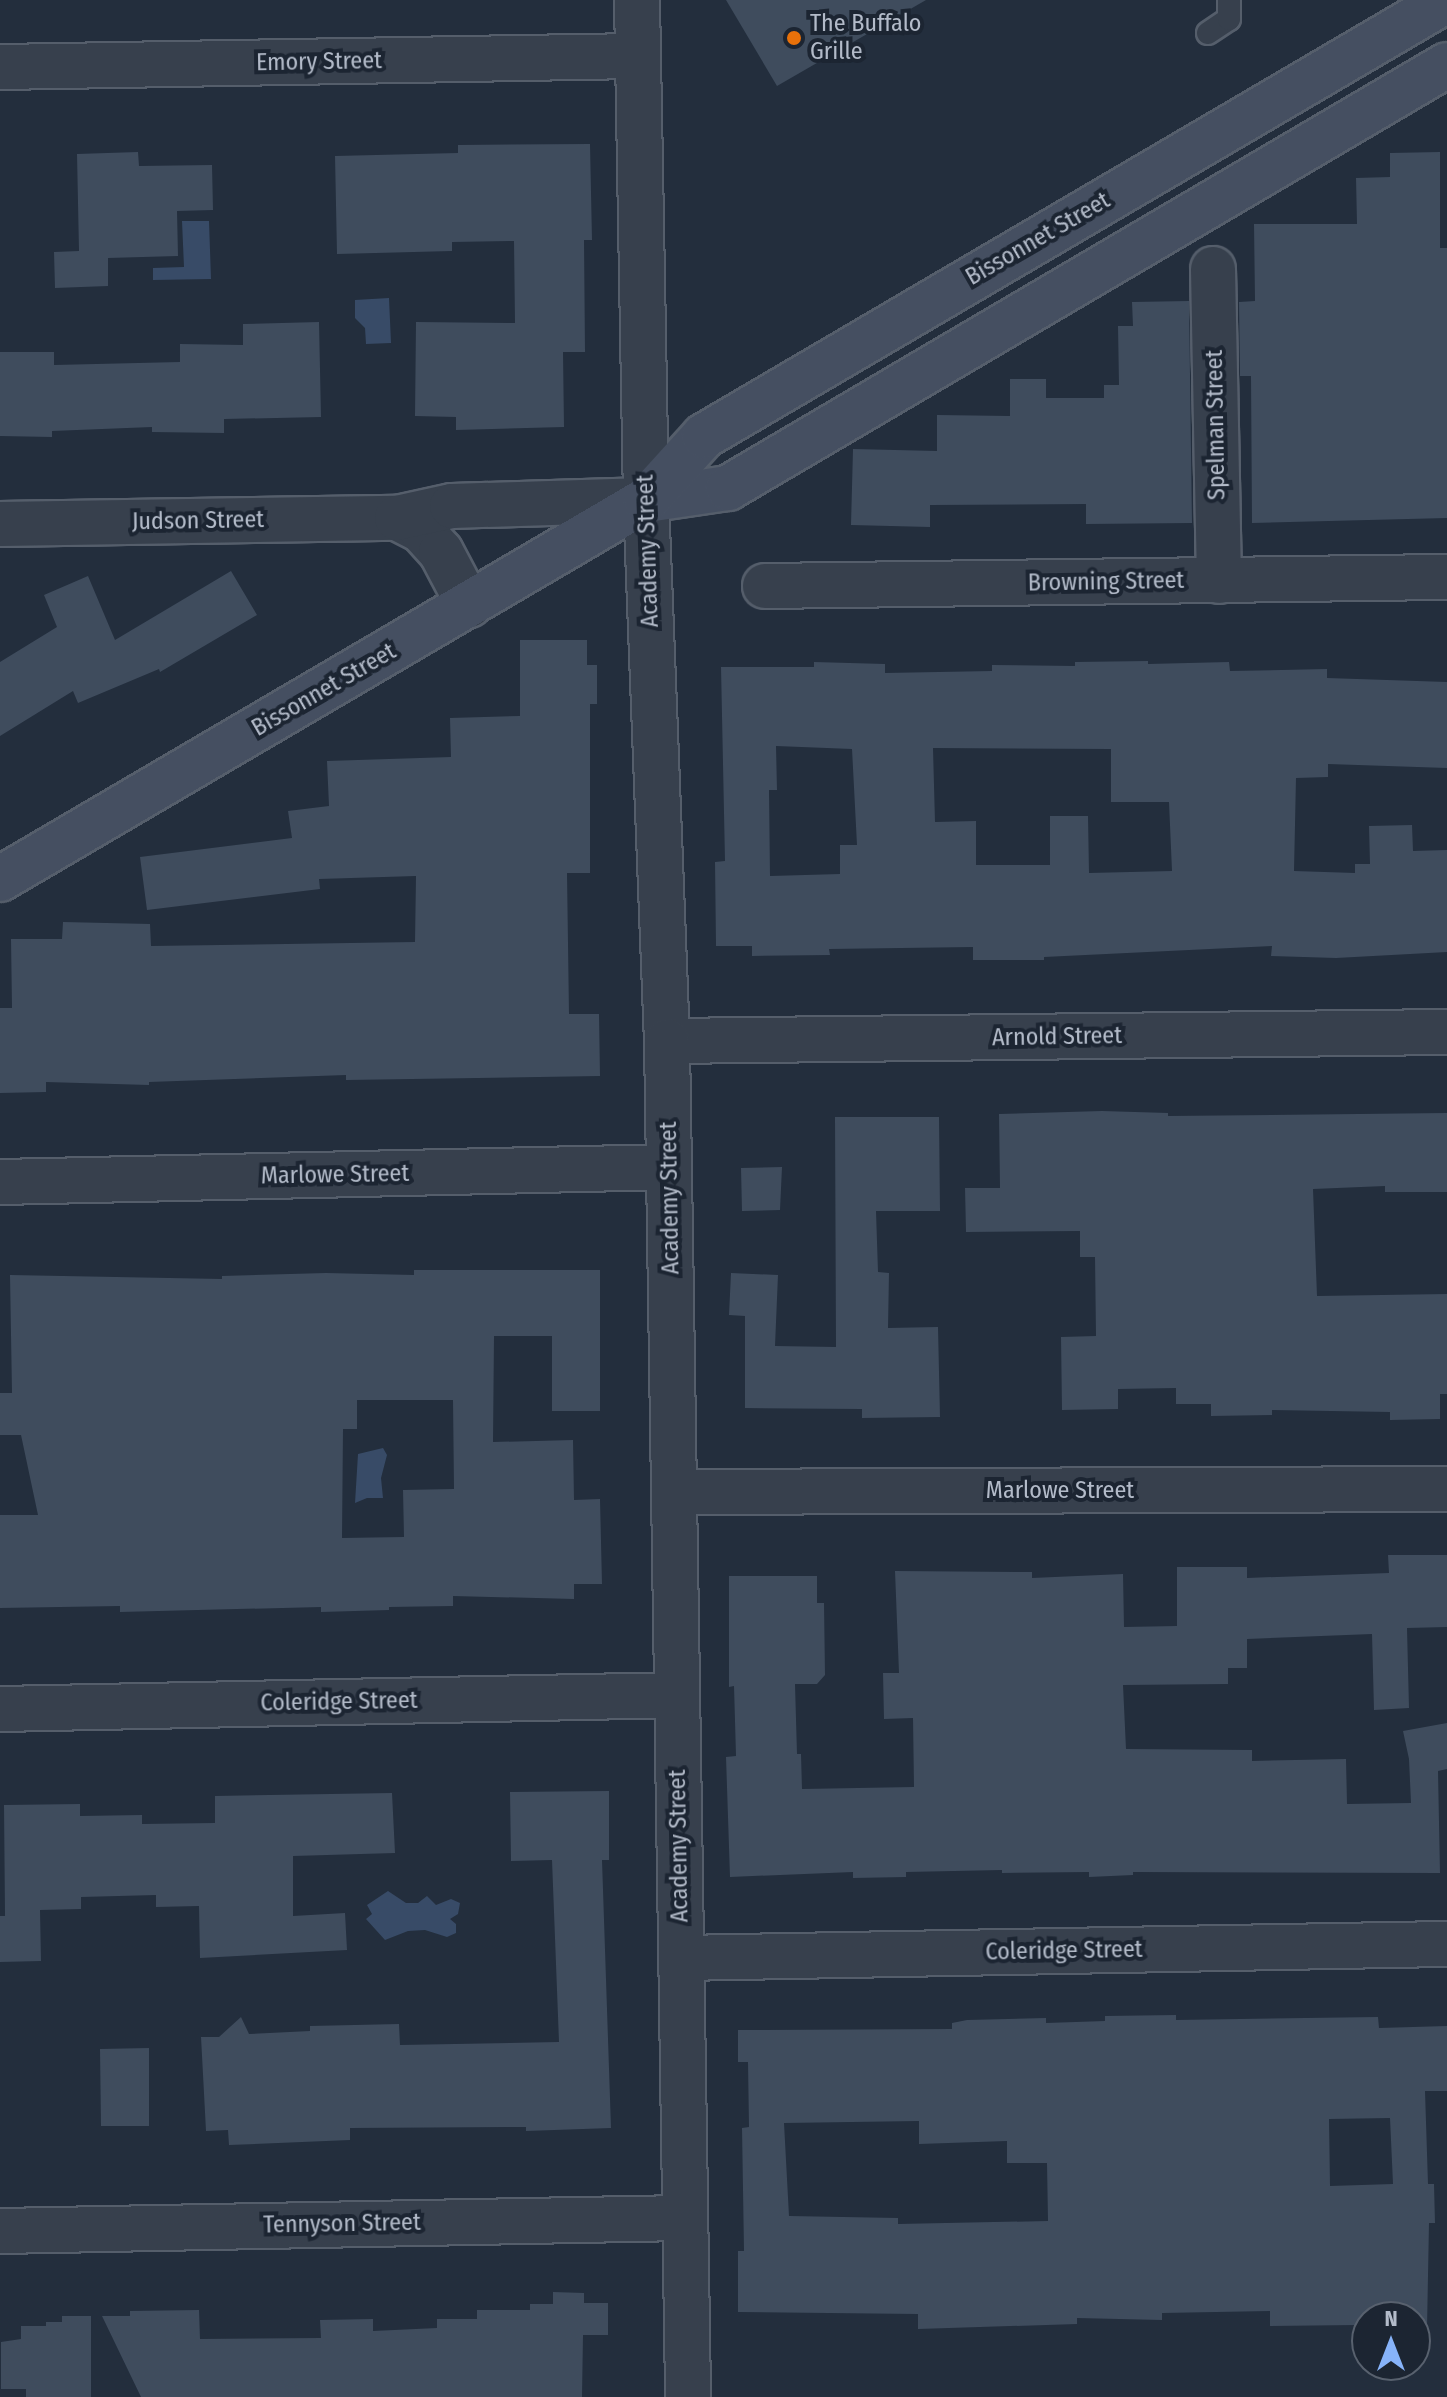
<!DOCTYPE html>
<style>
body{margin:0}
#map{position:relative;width:1447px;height:2397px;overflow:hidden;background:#232e3d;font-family:"Fira Sans Condensed",sans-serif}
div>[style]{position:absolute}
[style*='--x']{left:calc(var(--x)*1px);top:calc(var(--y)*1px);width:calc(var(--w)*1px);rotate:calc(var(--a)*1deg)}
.water>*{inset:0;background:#384b67}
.building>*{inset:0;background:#3f4c5d}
.roads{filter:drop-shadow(2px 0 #555e6b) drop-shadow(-2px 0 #555e6b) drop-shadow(0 2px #555e6b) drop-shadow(0 -2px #555e6b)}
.service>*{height:22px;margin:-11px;padding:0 11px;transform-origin:11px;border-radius:11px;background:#37404d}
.minor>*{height:44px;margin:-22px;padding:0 22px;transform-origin:22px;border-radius:22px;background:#37404d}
.tertiary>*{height:44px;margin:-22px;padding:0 22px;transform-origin:22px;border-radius:22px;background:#37404d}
.secondary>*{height:44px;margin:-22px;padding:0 22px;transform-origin:22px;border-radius:22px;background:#454f61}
.dots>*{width:22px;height:22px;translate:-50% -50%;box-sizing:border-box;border:4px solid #1c2532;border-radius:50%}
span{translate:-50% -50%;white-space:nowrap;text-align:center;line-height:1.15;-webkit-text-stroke:8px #1c2532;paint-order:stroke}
.poi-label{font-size:24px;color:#b3bbc9}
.left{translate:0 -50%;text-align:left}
.street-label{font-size:24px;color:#b3bbc9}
.north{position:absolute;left:1351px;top:2301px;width:80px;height:80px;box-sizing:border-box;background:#1c2532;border:2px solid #58616e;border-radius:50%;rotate:0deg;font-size:22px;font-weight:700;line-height:32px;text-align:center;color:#b3bbc9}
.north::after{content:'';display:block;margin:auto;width:28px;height:36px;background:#87b3f9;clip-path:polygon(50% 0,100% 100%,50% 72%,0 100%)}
</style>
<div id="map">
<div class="water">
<i style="clip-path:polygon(182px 221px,209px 221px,211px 279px,153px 280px,153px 268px,184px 267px)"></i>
<i style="clip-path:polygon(389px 298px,391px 343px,366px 344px,365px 328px,355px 318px,355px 300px)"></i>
<i style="clip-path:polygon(383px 1448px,387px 1455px,381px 1478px,383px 1498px,367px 1498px,355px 1503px,358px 1454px)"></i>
<i style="clip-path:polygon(388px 1891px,406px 1903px,418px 1903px,427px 1896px,436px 1905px,451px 1899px,460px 1903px,458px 1914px,450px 1919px,456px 1924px,456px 1933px,447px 1937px,425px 1930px,408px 1931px,385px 1940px,366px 1919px,372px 1914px,367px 1905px)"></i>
</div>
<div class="building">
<i style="clip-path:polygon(726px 0,926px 0,777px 86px)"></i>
<i style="clip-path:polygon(590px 144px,592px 240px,584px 240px,585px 352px,563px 352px,564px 427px,456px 430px,456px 417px,415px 416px,416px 322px,515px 323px,514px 241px,452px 242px,452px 251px,337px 254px,335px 156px,458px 153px,458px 145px)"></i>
<i style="clip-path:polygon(138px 152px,139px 166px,212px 165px,213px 210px,177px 211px,178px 256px,108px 258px,108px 286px,55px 288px,54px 252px,79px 251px,77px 154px)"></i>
<i style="clip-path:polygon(1440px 152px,1440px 248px,1447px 248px,1447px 518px,1252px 523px,1251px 376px,1240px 376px,1239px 302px,1255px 301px,1254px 224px,1357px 224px,1356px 178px,1390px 177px,1390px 153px)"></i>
<i style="clip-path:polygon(1189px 301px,1192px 523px,1086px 524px,1086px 504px,930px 505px,930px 527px,851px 525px,853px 449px,937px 451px,937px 415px,1010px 416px,1010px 379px,1046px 379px,1046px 398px,1104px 398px,1104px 385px,1119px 385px,1118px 326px,1133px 326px,1132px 302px)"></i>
<i style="clip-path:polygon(319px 322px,321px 417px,224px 419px,224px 433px,152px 432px,152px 427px,52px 431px,52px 437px,0 436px,0 352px,54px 352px,54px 365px,180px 362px,180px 344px,243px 345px,243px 324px)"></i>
<i style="clip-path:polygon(231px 571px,257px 615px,160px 672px,159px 669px,78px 703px,73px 691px,0 736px,0 662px,57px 627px,44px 595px,88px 576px,115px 640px)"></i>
<i style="clip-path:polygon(520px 640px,587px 640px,587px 665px,597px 665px,597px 704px,590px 704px,590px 873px,567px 873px,569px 1014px,599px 1014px,600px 1076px,346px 1080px,346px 1075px,149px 1082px,149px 1085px,46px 1082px,46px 1092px,0 1093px,0 1008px,12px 1008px,11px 939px,62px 939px,63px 922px,150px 924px,151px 946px,415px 942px,416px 876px,319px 879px,320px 889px,147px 910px,140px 857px,292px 838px,288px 811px,329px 806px,327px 761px,451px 757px,450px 718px,520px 716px)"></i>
<i style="clip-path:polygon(evenodd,1148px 661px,1148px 664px,1229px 662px,1230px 671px,1327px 669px,1327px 678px,1447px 682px,1447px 768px,1328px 764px,1328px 777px,1296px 778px,1294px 871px,1355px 873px,1355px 864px,1370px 864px,1369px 826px,1412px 825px,1413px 851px,1447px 850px,1447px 952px,1336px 958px,1271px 956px,1272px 946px,1044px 957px,1044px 960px,973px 960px,973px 947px,829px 949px,830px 955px,752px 956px,752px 946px,716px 946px,715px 862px,725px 861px,721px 667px,814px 667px,814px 662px,885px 664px,885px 673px,992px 671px,992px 665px,1075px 666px,1075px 662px,1148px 661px,776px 746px,852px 749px,857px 845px,840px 845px,840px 874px,770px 876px,769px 790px,777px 790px,776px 746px,1148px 661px,933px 748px,1111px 749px,1111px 802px,1169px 802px,1172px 871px,1089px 873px,1088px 816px,1050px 816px,1050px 865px,976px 865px,976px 821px,935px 822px,933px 748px)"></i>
<i style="clip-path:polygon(1102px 1111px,1168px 1113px,1168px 1116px,1447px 1113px,1447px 1192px,1385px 1192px,1385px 1186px,1313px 1189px,1317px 1296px,1447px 1294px,1447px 1394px,1440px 1394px,1440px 1419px,1390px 1420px,1390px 1412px,1272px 1410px,1272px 1415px,1211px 1416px,1211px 1404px,1176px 1404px,1176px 1388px,1118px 1389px,1118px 1409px,1062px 1410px,1061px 1337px,1096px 1336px,1095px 1257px,1080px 1257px,1080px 1231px,966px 1232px,965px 1188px,1000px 1188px,999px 1114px)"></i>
<i style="clip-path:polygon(835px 1117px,939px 1117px,940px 1211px,876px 1211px,878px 1272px,889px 1273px,888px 1328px,938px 1327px,940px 1417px,862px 1418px,862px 1409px,745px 1408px,745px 1316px,729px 1315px,731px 1273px,778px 1275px,775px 1346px,836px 1347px)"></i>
<i style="clip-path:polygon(782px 1167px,780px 1210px,742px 1211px,741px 1168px)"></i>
<i style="clip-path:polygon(evenodd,414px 1270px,600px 1270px,600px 1411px,552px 1411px,552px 1336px,494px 1336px,493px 1442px,573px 1440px,574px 1500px,600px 1499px,602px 1584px,574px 1584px,574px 1599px,453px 1596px,453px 1606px,389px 1607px,389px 1610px,321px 1612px,321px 1607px,120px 1612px,120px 1606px,0 1608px,0 1515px,38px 1515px,21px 1435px,0 1435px,0 1393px,12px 1393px,10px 1275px,222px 1279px,222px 1276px,326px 1273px,414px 1275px,414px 1270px,357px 1400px,453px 1400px,454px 1489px,403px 1490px,404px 1537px,342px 1538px,343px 1429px,357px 1429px,357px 1400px)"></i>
<i style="clip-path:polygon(1388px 1555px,1447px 1555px,1447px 1627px,1407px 1628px,1409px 1708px,1374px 1710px,1372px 1634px,1247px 1639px,1247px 1668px,1228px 1668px,1228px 1684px,1123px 1685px,1126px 1749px,1252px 1750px,1252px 1761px,1346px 1759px,1347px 1804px,1411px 1803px,1409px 1759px,1403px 1731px,1447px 1723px,1447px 1769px,1438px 1771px,1440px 1873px,1133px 1872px,1133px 1875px,1089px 1877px,1089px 1872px,1002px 1873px,1002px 1870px,906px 1872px,906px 1877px,853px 1878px,853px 1872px,730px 1877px,726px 1757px,736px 1756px,734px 1686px,729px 1687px,729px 1576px,817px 1576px,817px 1603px,824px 1603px,825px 1675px,817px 1684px,795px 1684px,797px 1754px,801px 1754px,802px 1789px,914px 1787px,913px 1718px,884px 1719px,883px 1673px,899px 1673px,895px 1571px,1032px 1572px,1032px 1578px,1123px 1574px,1124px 1627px,1177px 1626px,1177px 1567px,1247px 1567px,1247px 1578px,1389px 1573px)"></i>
<i style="clip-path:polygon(609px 1791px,609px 1860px,602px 1860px,611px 2128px,526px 2131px,526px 2127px,350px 2128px,350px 2140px,229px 2145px,228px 2130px,206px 2131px,201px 2037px,219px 2037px,241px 2017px,249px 2034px,310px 2031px,310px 2026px,399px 2024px,400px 2045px,559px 2042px,552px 1860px,511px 1861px,510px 1792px)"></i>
<i style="clip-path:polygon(392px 1793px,395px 1853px,293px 1856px,293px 1916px,345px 1913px,347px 1950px,200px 1958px,199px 1906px,156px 1907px,156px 1895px,81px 1897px,81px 1909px,40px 1910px,41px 1961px,0 1962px,0 1916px,5px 1916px,4px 1805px,80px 1804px,80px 1816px,142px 1815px,142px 1824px,215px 1823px,215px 1796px)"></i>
<i style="clip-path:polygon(evenodd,1176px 2015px,1176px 2020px,1378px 2017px,1379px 2028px,1447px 2026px,1447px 2091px,1425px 2091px,1428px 2184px,1434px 2184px,1435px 2223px,1429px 2223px,1427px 2329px,1415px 2329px,1415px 2317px,1367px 2317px,1367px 2328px,1357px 2328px,1357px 2325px,1270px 2326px,1270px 2311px,1162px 2313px,1162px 2320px,1077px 2318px,1077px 2324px,918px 2329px,918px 2314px,738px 2312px,738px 2251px,744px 2251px,742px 2128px,749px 2127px,748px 2062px,738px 2062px,738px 2030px,952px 2029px,952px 2023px,967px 2020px,1046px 2018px,1046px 2023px,1105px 2021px,1105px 2016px,1176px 2015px,1390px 2118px,1393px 2184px,1330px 2186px,1329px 2119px,1390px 2118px,1176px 2015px,919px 2121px,919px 2144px,1007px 2141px,1007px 2163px,1047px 2163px,1048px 2221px,898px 2224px,898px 2218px,789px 2216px,784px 2123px,919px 2121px)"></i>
<i style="clip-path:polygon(149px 2048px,149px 2126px,101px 2126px,100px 2049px)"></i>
<i style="clip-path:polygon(553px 2292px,584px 2293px,584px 2303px,608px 2303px,608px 2335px,583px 2335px,582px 2397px,141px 2397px,102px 2316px,130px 2316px,130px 2311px,199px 2310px,200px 2339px,321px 2338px,320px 2320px,373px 2319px,373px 2331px,437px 2328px,437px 2319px,477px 2319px,477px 2310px,530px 2310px,530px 2304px,553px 2304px)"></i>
<i style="clip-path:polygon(62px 2316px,91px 2316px,91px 2397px,26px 2397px,26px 2389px,1px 2389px,1px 2342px,21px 2339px,21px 2326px,46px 2326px,46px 2322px,62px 2322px)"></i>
</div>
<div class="roads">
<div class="service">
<i style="--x:1208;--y:33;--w:25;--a:-34"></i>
<i style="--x:1229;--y:19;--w:19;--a:-90"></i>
</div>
<div class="minor">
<i style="--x:0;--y:67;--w:638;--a:-0.99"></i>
<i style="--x:1213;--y:269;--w:312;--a:88.9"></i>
<i style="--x:397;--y:518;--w:28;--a:27"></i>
<i style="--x:422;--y:531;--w:28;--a:48"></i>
<i style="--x:441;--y:552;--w:60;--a:62.2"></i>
<i style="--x:0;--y:524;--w:397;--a:-0.9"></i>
<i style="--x:397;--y:518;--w:56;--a:-12.3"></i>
<i style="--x:452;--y:506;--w:194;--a:-1.8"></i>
<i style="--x:646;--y:500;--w:500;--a:-91.03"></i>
<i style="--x:765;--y:586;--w:682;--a:-0.76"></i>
<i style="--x:667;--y:1041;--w:780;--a:-0.66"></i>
<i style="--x:0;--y:1182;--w:669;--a:-1.28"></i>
<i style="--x:674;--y:1492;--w:773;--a:-0.22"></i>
<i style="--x:0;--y:1709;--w:677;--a:-1.18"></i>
<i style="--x:681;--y:1958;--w:766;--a:-1.05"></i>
<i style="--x:0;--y:2231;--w:685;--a:-1.09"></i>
</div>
<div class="tertiary">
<i style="--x:646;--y:500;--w:541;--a:87.78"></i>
<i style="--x:667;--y:1041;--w:1356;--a:89.11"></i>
</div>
<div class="secondary">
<i style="--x:646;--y:500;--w:83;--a:-8.3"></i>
<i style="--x:728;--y:488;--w:834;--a:-30.47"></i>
<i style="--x:0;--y:879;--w:749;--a:-30.4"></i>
<i style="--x:646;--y:500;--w:86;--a:-47.8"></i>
<i style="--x:704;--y:436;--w:861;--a:-30.4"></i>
</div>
</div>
<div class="dots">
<i style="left:794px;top:38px;background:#e8710a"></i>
</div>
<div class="poi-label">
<span class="left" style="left:810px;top:38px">The Buffalo<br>Grille</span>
</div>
<div class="street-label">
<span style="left:319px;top:62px;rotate:-1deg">Emory Street</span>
<span style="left:1038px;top:239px;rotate:-30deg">Bissonnet Street</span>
<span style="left:1216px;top:425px;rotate:-91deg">Spelman Street</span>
<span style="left:198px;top:521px;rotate:-1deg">Judson Street</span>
<span style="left:648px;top:551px;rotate:-92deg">Academy Street</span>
<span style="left:1106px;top:582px;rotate:-1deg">Browning Street</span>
<span style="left:324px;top:690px;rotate:-30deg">Bissonnet Street</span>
<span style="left:1057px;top:1037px;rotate:-1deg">Arnold Street</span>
<span style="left:335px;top:1175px;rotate:-1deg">Marlowe Street</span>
<span style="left:670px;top:1198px;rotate:-91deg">Academy Street</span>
<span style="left:1060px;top:1491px">Marlowe Street</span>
<span style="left:339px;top:1702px;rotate:-1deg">Coleridge Street</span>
<span style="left:679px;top:1846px;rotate:-91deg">Academy Street</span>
<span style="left:1064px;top:1951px;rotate:-1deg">Coleridge Street</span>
<span style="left:342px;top:2224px;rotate:-1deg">Tennyson Street</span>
</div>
<div class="north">N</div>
</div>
